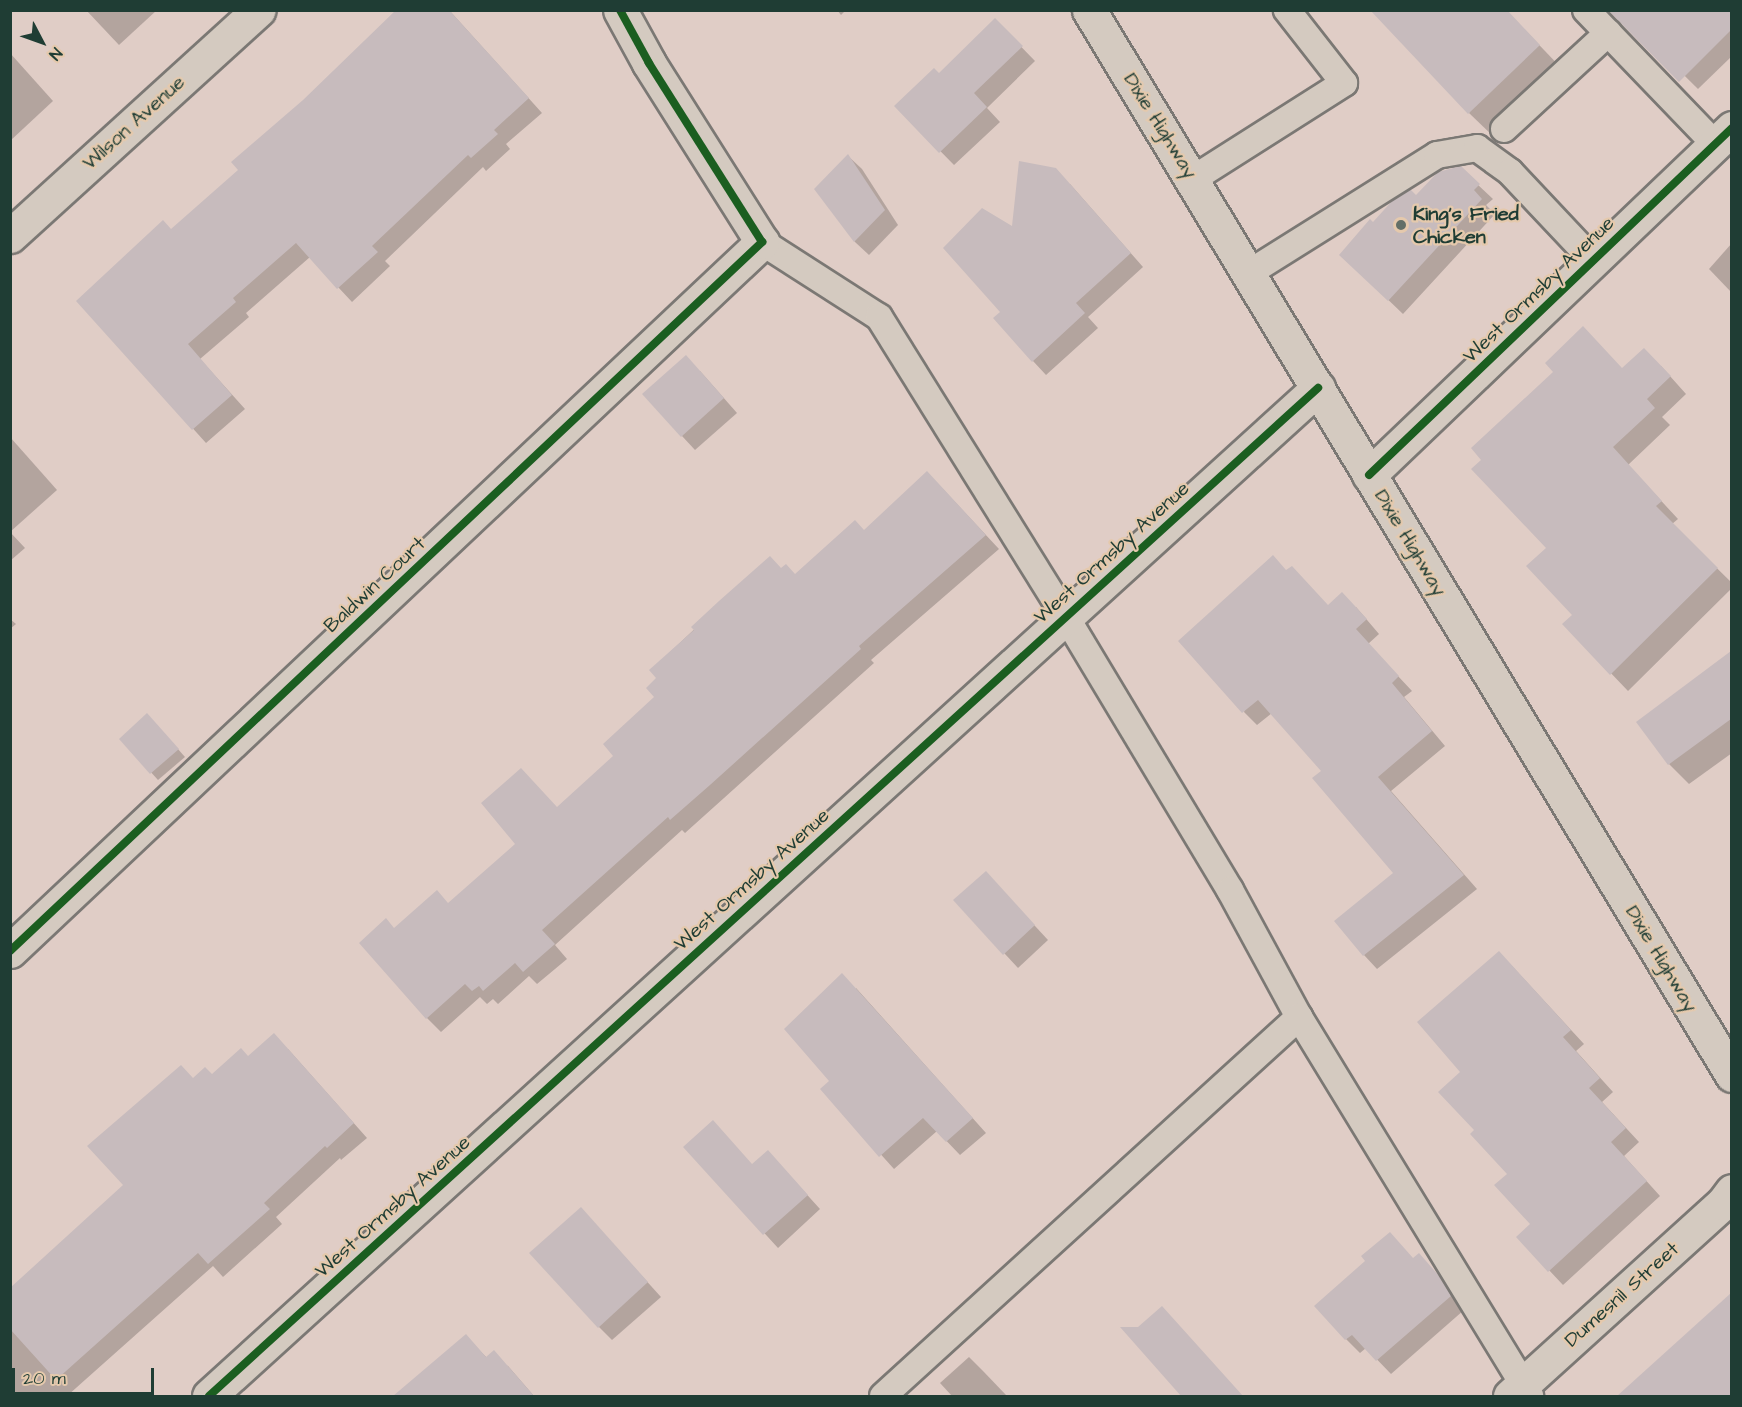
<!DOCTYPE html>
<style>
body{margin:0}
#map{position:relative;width:1742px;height:1407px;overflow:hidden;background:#e0cdc6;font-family:"Architects Daughter",sans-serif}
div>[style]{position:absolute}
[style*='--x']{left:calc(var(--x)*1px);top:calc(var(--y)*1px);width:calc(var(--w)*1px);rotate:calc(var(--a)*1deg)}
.shadow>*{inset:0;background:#0003}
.building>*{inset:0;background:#c7bbbd}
.roads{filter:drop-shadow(2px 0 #7b7874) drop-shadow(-2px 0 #7b7874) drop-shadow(0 2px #7b7874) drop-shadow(0 -2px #7b7874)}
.service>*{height:26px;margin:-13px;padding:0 13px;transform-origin:13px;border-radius:13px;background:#d4cac0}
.minor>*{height:33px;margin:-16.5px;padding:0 16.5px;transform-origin:16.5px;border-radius:16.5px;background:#d4cac0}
.tertiary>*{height:33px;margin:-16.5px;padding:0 16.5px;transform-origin:16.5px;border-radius:16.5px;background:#d4cac0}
.secondary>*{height:33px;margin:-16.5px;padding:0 16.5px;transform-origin:16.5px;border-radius:16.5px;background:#d4cac0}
.cycleway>*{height:8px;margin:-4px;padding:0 4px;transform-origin:4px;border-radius:4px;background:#1b5e20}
.dots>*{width:16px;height:16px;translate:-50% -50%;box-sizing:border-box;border:3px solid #e5c9ac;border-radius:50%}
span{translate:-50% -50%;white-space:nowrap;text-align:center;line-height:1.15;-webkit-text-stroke:4.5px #e5c9ac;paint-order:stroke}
.street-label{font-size:20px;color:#1f3d34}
.poi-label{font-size:20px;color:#1f3d34;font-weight:700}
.left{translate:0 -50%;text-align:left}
.frame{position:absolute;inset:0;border:12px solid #1f3d34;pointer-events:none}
.north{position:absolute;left:12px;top:12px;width:60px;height:60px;-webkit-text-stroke:4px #e5c9ac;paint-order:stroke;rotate:131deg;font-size:16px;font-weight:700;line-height:24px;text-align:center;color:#1f3d34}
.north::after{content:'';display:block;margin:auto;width:21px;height:27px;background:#1f3d34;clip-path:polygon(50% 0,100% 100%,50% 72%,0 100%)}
.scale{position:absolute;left:12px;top:1368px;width:142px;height:27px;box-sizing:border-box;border:3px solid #1f3d34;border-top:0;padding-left:8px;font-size:18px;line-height:21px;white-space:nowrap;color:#1f3d34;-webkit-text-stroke:4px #e5c9ac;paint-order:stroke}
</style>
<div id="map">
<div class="shadow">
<i style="clip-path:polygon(86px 10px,157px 10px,119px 45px)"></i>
<i style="clip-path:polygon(449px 10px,542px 113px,506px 144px,510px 149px,486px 171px,483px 167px,385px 261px,390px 266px,352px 302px,310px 257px,246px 313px,249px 317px,200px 359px,245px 409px,206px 443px,78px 301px,171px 230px)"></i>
<i style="clip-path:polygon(837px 10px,846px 10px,841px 15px)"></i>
<i style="clip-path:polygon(1506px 10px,1565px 72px,1495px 138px,1469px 113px)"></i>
<i style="clip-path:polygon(1618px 10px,1732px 10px,1732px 56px,1698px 89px)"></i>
<i style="clip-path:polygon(995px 20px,1035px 61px,987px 108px,1000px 122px,954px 165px,896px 106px,939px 75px)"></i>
<i style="clip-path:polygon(10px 53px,53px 101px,10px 141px)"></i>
<i style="clip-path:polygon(848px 156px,862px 169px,898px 225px,869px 255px,855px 242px,816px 189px)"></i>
<i style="clip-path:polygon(1460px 168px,1493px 199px,1486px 205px,1495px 214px,1403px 314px,1355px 268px,1373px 224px)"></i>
<i style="clip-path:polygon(1070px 184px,1143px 267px,1088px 317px,1098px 328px,1046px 375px,1033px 361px,1002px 312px,1013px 229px)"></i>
<i style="clip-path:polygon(1732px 243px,1732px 293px,1709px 269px)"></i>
<i style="clip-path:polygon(1661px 366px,1686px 394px,1662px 417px,1670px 425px,1628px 465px,1678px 519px,1672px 524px,1732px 583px,1732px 588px,1628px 691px,1564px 624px,1574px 615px,1548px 548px,1623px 369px)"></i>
<i style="clip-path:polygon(700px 371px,737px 413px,695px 450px,682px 436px)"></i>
<i style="clip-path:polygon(10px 437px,57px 490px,10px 532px)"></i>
<i style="clip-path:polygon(941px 487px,999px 549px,871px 660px,874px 663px,724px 798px,685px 833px,682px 830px,555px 945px,567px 959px,537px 984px,529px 976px,498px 1004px,493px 999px,487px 1004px,480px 997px,441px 1032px,427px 1018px,395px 929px,449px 904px,615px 756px,657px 697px,658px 678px,651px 670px,770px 558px,781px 570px,795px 576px)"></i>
<i style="clip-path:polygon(10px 532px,25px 548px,10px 561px)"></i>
<i style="clip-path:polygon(1287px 572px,1328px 606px,1356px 607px,1379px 634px,1368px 644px,1412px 691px,1404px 697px,1445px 746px,1391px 791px,1477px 889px,1377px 969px,1364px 955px,1395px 873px,1323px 771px,1272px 713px,1257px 725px,1244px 712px)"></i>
<i style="clip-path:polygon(10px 619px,16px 624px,10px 629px)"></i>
<i style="clip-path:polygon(1718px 664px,1732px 664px,1732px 753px,1689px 784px,1669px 764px)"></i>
<i style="clip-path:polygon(154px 722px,185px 757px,158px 780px,121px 739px)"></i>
<i style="clip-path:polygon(999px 887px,1048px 940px,1018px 968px,955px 900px)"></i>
<i style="clip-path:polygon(1512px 966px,1584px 1044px,1576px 1051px,1613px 1092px,1602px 1102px,1639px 1142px,1624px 1156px,1660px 1196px,1563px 1285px,1518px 1237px,1532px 1224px,1509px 1174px,1476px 1130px,1462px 1072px)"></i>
<i style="clip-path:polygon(856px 988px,986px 1133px,960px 1155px,937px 1131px,894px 1169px,822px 1089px,831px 1081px)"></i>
<i style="clip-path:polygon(288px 1049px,367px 1138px,341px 1160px,340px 1158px,276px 1217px,282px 1224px,223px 1277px,213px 1266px,67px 1396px,10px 1396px,10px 1290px,125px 1185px,193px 1079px,212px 1076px,249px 1058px)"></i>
<i style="clip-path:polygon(685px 1147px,753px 1165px,781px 1166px,820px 1209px,778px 1248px)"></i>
<i style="clip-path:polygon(594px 1223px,661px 1297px,612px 1340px,599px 1327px)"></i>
<i style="clip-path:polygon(1414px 1260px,1432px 1269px,1464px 1310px,1391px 1374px,1366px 1348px,1360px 1353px,1346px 1339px)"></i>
<i style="clip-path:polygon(1732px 1295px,1732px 1396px,1647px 1396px,1635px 1383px)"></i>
<i style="clip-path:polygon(1175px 1322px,1241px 1396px,1183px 1396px,1130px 1336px)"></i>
<i style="clip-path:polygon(466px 1336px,487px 1358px,508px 1366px,534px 1396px,398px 1396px)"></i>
<i style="clip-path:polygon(969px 1357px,983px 1371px,1007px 1396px,952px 1396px,940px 1383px)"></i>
</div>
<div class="building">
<i style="clip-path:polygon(396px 10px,449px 10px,529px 98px,494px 130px,498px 134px,471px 158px,468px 155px,372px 246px,378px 252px,337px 289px,296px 243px,233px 298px,236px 302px,188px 344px,232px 395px,192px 430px,76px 301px,163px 220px,171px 229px,238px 170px,231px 162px,303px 100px)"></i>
<i style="clip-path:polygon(1370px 10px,1507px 10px,1540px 45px,1468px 114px)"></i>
<i style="clip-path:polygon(1608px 10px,1731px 10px,1731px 30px,1679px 82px)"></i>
<i style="clip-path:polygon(995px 18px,1023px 46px,974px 93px,987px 107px,939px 153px,894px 106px,934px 68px,939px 73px)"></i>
<i style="clip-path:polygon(848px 154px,885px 210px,854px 242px,814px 189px)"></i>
<i style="clip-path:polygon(1019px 161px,1056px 168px,1131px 253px,1076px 303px,1085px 313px,1032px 362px,993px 318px,1000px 312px,943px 248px,982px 208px,1012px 226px)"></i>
<i style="clip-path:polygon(1461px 166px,1480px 184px,1474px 190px,1482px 199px,1388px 301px,1339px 255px,1370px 219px,1373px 222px,1393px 200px,1410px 189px,1416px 195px,1438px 172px)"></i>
<i style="clip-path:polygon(1583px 326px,1622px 368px,1644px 348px,1671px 376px,1647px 399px,1655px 408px,1613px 447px,1662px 501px,1656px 506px,1718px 568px,1610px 675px,1562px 624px,1572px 615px,1526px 566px,1546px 548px,1471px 469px,1481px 460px,1471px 448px,1553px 372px,1545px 363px)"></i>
<i style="clip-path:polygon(686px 355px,724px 398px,681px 437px,642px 394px)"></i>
<i style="clip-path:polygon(927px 471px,986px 535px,859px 646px,861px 649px,710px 785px,670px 820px,668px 817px,542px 930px,555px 944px,523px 972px,515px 963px,483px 991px,479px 986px,472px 991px,465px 984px,426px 1019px,359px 943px,386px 918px,394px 928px,437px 890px,448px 903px,515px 844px,481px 803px,521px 768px,557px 807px,613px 756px,603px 744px,654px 697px,646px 688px,656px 678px,649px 670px,694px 630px,691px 627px,719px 601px,770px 556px,781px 568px,786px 564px,795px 574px,855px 520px,864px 530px)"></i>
<i style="clip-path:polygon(1273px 555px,1286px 570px,1292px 566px,1328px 605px,1342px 592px,1367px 619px,1356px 629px,1399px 676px,1392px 683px,1432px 731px,1378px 777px,1464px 875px,1363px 956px,1334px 921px,1393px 873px,1312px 778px,1321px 771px,1258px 700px,1242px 713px,1178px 641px)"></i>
<i style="clip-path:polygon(1731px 651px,1731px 719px,1668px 765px,1636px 722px)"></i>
<i style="clip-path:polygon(147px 713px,179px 749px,150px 774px,119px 739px)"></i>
<i style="clip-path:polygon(986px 871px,1035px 925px,1003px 955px,953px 900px)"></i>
<i style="clip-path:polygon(1499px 951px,1571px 1030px,1563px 1037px,1600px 1078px,1589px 1088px,1626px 1128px,1611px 1142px,1647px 1181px,1548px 1272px,1516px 1237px,1530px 1224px,1494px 1185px,1507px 1174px,1470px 1134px,1474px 1130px,1438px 1092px,1460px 1072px,1417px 1022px)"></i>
<i style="clip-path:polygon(842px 973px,973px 1118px,946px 1142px,923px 1118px,879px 1157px,820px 1089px,829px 1081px,784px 1029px)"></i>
<i style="clip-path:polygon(274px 1033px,354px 1123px,327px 1148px,325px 1146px,264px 1203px,270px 1209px,208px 1264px,198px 1253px,56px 1380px,10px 1329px,10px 1288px,123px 1185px,87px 1146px,181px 1065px,193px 1078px,205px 1067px,212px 1074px,241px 1048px,248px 1056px)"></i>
<i style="clip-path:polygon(713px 1120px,752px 1164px,768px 1150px,808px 1195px,763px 1235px,683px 1147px)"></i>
<i style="clip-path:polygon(581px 1207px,648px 1282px,598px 1328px,529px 1253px)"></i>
<i style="clip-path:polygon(1390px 1232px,1413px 1258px,1419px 1253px,1440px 1277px,1451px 1296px,1376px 1361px,1352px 1335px,1345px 1340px,1314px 1306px,1365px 1261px,1361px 1256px)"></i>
<i style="clip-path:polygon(1731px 1293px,1731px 1396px,1617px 1396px)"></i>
<i style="clip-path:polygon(1162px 1306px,1243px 1396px,1181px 1396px,1120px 1327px,1138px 1327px)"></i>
<i style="clip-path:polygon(466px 1334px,486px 1357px,494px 1350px,534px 1396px,393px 1396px)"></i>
</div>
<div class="roads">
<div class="service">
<i style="--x:1586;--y:10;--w:186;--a:46.1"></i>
<i style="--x:1504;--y:129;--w:142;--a:-42.7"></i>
<i style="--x:1193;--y:179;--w:179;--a:-32.4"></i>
<i style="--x:1344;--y:83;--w:93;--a:-128"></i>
<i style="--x:762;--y:242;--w:139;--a:32.7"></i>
<i style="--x:879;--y:317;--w:354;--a:58.1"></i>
<i style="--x:1066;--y:617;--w:318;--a:59"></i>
<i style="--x:1230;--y:890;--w:145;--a:61.5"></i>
<i style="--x:1299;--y:1017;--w:444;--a:58.6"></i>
<i style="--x:1249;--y:273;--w:222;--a:-32.1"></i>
<i style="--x:1437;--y:155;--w:41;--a:-9.9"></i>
<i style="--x:1477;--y:148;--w:41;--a:36"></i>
<i style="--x:1510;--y:172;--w:121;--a:46.7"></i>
<i style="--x:883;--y:1396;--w:563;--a:-42.34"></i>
</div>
<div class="minor">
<i style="--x:10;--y:236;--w:336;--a:-42.3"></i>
<i style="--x:1369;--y:475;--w:502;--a:-43.71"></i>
<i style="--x:10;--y:951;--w:1034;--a:-43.31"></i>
<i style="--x:762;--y:242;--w:212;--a:-122.3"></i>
<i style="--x:649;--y:63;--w:60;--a:-118.7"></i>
<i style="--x:209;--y:1396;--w:1499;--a:-42.27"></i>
</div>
<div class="tertiary">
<i style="--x:1089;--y:10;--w:1244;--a:58.88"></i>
</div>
<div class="secondary">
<i style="--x:1510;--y:1396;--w:287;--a:-42.2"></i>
<i style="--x:1723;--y:1203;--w:15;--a:-53"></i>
</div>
</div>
<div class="cycleway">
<i style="--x:1369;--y:475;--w:502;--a:-43.71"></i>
<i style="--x:10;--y:951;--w:1034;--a:-43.31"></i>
<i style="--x:762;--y:242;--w:212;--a:-122.3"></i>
<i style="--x:649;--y:63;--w:60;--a:-118.7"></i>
<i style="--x:209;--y:1396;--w:1499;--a:-42.27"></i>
</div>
<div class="dots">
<i style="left:1401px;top:225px;background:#636f67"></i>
</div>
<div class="street-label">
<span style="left:134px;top:123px;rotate:-42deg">Wilson Avenue</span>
<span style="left:1160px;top:126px;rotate:58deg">Dixie Highway</span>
<span style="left:1539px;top:290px;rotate:-44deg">West Ormsby Avenue</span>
<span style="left:1410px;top:543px;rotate:59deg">Dixie Highway</span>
<span style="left:1112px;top:553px;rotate:-42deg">West Ormsby Avenue</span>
<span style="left:375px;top:585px;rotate:-43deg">Baldwin Court</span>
<span style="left:752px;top:880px;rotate:-42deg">West Ormsby Avenue</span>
<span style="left:1661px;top:959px;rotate:59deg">Dixie Highway</span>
<span style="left:393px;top:1207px;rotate:-42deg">West Ormsby Avenue</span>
<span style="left:1622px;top:1295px;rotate:-42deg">Dumesnil Street</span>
</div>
<div class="poi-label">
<span class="left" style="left:1413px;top:226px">King's Fried<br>Chicken</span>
</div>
<div class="frame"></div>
<div class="north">N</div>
<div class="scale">20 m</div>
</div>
